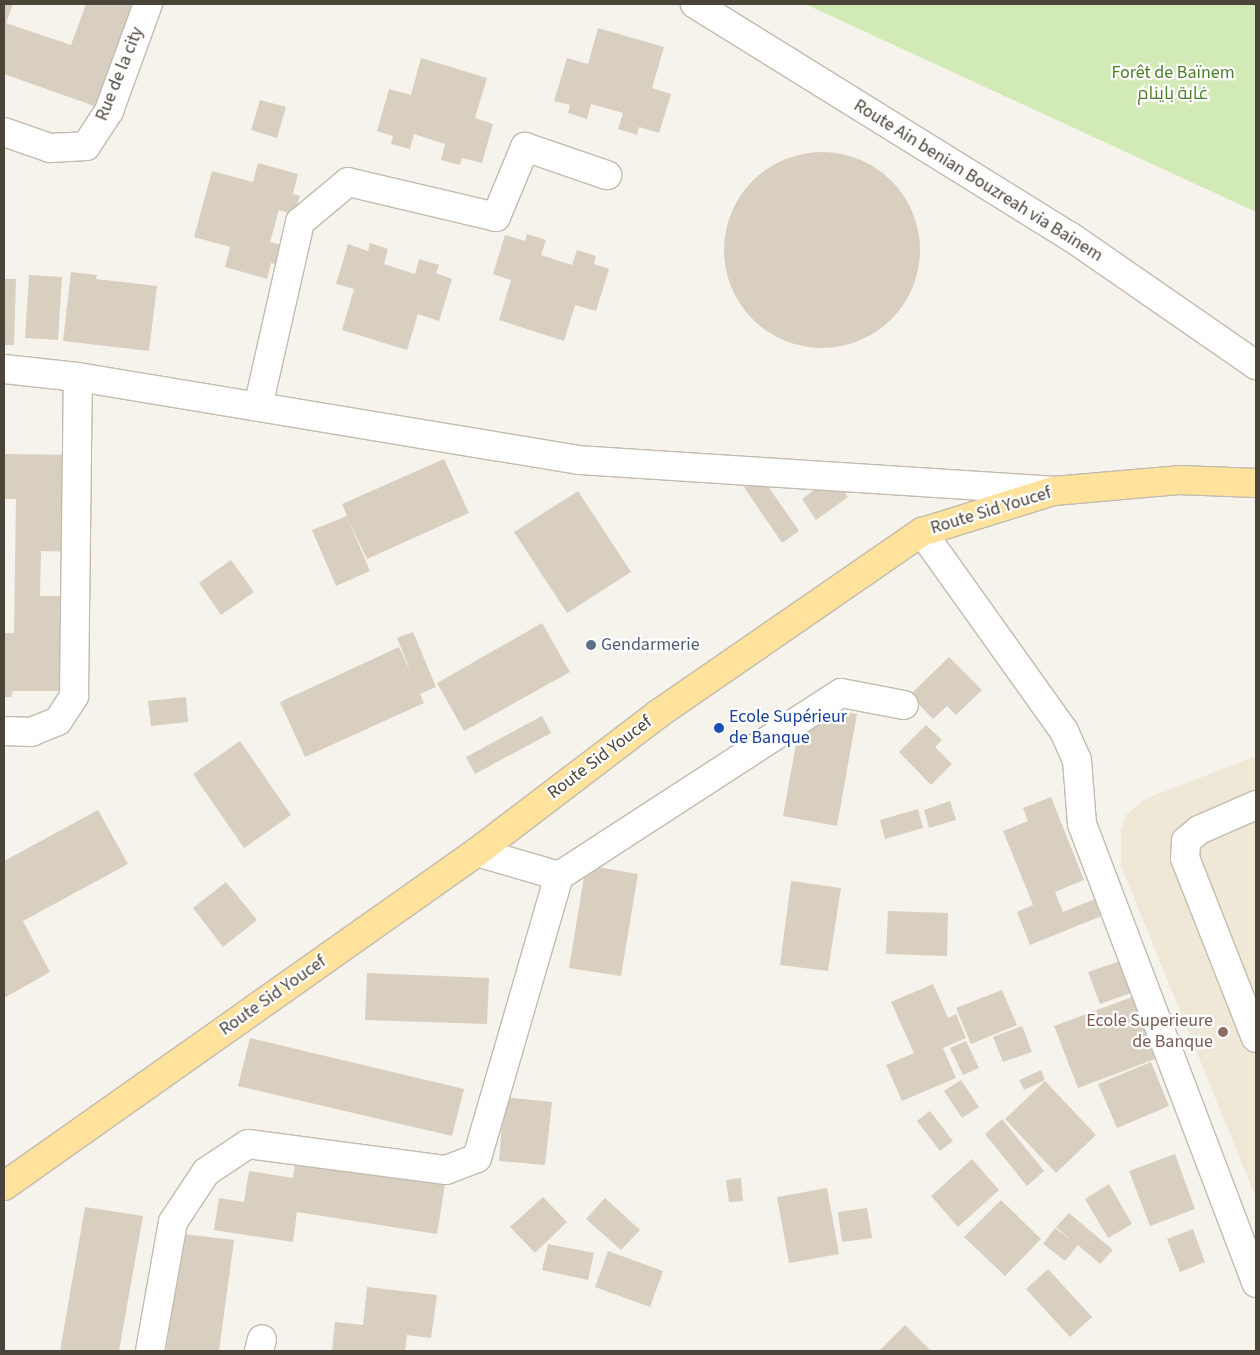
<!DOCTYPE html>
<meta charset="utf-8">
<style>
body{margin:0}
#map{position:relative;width:1260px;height:1355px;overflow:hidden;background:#f6f3ec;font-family:"Source Sans 3",Cairo,sans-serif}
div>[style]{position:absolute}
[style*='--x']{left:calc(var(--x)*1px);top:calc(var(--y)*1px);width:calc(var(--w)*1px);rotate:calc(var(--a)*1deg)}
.education>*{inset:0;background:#efe8d6}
.green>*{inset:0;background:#d2eab5}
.building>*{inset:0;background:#d8cfc1}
.round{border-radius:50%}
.roads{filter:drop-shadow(1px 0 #c2bbae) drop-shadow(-1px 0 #c2bbae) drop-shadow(0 1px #c2bbae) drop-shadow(0 -1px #c2bbae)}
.minor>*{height:28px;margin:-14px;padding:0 14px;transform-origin:14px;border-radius:14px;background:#fff}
.major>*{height:28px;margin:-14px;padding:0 14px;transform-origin:14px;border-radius:14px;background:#ffe39c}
.dots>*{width:14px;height:14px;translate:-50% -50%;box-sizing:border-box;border:2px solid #fff;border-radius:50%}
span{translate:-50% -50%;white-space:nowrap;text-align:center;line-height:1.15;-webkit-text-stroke:4.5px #fff;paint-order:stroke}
.street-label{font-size:18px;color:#4b4439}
.park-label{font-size:18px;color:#4a7f2a}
.service-label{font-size:18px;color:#4e5e75}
.left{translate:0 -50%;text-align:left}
.transit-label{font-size:18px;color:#164399}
.education-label{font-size:18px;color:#785e54}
.right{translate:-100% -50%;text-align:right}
.frame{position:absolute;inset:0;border:5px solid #4b4439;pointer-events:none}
</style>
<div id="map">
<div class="education">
<i style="clip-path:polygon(1256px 756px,1256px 1198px,1121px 866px,1121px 831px,1126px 815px,1145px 799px)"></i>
</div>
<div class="green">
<i style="clip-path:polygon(805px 4px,1256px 4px,1256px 212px)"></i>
</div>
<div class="building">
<i style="clip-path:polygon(4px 4px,13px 4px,6px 23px,71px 45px,86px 4px,132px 5px,97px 107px,4px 74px)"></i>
<i style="clip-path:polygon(598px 28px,664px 47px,652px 88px,671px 94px,659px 133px,639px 127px,637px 135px,618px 129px,623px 113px,591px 104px,587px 119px,568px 113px,570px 105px,554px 101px,567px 58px,588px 64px)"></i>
<i style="clip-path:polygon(421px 58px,487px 78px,475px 118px,493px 124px,482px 163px,462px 158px,460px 165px,441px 160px,445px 144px,414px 134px,410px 149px,391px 144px,393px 136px,377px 131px,389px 89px,411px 95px)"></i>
<i style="clip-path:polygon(260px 100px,286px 107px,277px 138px,251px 130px)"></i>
<i class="round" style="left:724px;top:152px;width:196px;height:196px"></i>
<i style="clip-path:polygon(258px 163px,298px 174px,293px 194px,300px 196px,294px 215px,279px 210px,270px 242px,285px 246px,280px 265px,271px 263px,267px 279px,225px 267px,230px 247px,194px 237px,212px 171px,253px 182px)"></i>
<i style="clip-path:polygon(527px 234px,546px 240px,541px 255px,572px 265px,577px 250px,596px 256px,594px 264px,609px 269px,596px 311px,575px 305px,564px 341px,499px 320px,511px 280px,493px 274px,505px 235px,525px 241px)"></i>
<i style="clip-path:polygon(370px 243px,388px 249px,384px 264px,415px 274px,419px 259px,439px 265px,436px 273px,452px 279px,439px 321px,418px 314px,407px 350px,342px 330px,354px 289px,336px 284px,348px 244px,368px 251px)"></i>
<i style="clip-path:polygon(71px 272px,97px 275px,96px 279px,157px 286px,149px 351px,63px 341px)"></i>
<i style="clip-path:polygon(29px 275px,62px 277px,58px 340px,25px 338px)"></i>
<i style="clip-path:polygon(4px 279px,16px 279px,14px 345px,4px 345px)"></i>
<i style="clip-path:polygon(4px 454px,76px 455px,75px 552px,41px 551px,40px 596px,63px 596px,62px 691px,13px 691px,11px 697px,4px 697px,4px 633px,14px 633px,16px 499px,4px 499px)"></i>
<i style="clip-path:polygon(444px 459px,469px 513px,367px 559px,348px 519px,370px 571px,336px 586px,312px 530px,347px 516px,342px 504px)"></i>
<i style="clip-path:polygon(761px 476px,799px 531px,782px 543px,744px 487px)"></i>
<i style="clip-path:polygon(833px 476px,848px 497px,816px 520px,802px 499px)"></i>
<i style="clip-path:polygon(578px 491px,631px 572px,567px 613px,514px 532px)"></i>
<i style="clip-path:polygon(231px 560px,254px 592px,221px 615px,199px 583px)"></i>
<i style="clip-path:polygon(542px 623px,570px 672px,464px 731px,437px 683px)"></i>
<i style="clip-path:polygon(413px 632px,436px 687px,420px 694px,424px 703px,305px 757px,280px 702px,399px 647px,412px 675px,397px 638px)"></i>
<i style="clip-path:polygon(949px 657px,982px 690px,956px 715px,947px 706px,933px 719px,910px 695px)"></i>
<i style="clip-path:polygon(186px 697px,188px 722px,151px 726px,148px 701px)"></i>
<i style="clip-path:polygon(803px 705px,857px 714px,837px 826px,783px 816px)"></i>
<i style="clip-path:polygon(542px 716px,551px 733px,475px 774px,466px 757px)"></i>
<i style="clip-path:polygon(926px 725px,942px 740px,935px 747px,952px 764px,931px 785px,899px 752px)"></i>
<i style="clip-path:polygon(240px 741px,291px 815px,244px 848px,193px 774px)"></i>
<i style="clip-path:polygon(1051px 797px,1084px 880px,1055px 892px,1063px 912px,1102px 896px,1109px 913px,1030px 945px,1017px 912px,1033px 905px,1003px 831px,1028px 821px,1023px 808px)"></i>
<i style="clip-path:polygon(950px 801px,956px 820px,929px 828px,924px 810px)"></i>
<i style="clip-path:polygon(918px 809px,923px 828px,885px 839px,880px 820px)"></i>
<i style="clip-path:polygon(98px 810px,128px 864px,23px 921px,50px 972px,4px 998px,4px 861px)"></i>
<i style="clip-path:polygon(586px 865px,638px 874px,621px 976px,569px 968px)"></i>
<i style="clip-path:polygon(791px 881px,841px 888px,828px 971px,780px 965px)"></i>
<i style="clip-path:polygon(226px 882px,257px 920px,223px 947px,193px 908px)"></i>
<i style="clip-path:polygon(888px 911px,948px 913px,947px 956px,886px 954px)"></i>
<i style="clip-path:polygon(1120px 961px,1131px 993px,1100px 1004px,1088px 972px)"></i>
<i style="clip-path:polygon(367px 973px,489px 978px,487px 1024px,365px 1020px)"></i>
<i style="clip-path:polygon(933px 984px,948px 1018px,956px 1014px,966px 1038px,943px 1048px,956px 1078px,902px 1101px,886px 1065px,914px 1053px,891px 1002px)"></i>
<i style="clip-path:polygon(1002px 990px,1017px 1025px,971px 1044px,956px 1008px)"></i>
<i style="clip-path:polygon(1132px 997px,1155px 1059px,1078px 1088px,1054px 1026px)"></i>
<i style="clip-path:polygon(1022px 1026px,1032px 1052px,1003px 1062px,993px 1037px)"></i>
<i style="clip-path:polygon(250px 1038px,464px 1089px,452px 1136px,238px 1086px)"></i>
<i style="clip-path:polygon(966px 1041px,979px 1068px,963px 1075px,950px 1048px)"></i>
<i style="clip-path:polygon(1151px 1062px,1169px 1106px,1117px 1128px,1098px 1084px)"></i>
<i style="clip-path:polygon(1041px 1070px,1045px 1080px,1024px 1090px,1019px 1080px)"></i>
<i style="clip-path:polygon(961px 1080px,979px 1107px,962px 1118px,944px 1091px)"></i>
<i style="clip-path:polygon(1045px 1081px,1096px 1135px,1056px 1173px,1005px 1119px)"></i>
<i style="clip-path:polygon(504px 1097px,552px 1102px,545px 1165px,499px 1161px)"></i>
<i style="clip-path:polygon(930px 1111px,953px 1141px,940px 1151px,917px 1121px)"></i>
<i style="clip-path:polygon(1002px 1119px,1044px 1171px,1027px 1186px,985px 1134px)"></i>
<i style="clip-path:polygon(1175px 1154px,1195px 1209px,1150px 1226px,1129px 1171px)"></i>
<i style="clip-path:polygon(296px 1156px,446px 1179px,437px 1234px,297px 1212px,293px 1242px,214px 1230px,219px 1198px,244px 1202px,249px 1171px,293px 1178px)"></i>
<i style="clip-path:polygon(972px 1159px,999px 1190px,958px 1227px,931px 1196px)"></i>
<i style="clip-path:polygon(741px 1178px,743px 1201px,729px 1202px,726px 1180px)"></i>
<i style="clip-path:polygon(1109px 1184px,1132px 1224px,1108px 1238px,1085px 1199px)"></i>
<i style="clip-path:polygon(827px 1188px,839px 1254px,789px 1263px,777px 1197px)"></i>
<i style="clip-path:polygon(543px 1197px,567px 1222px,535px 1253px,510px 1227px)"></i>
<i style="clip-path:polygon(605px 1198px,640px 1230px,621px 1250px,586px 1219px)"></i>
<i style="clip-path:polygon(1001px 1200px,1041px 1239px,1005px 1276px,964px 1237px)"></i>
<i style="clip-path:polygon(85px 1207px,143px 1216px,119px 1351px,60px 1351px)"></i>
<i style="clip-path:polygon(867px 1208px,872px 1238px,842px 1242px,838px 1212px)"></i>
<i style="clip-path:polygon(1069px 1213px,1113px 1250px,1100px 1264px,1078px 1245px,1065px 1261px,1043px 1244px,1055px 1228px,1072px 1241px,1056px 1227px)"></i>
<i style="clip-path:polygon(1193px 1229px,1205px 1262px,1180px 1272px,1167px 1239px)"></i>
<i style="clip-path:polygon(183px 1234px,234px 1240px,219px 1351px,166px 1351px)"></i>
<i style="clip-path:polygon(548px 1244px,594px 1253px,588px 1280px,542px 1270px)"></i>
<i style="clip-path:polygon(608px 1251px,663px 1271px,650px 1307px,595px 1287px)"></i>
<i style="clip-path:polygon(1048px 1269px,1092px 1317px,1070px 1337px,1026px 1289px)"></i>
<i style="clip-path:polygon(367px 1287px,437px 1295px,431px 1338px,407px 1335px,405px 1351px,332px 1351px,335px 1322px,363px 1325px)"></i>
<i style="clip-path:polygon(905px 1325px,931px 1351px,879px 1351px)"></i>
</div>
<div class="roads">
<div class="minor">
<i style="--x:695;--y:4;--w:442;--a:31.8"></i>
<i style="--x:1071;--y:237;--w:225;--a:34.7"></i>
<i style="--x:4;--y:132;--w:49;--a:19.2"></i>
<i style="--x:50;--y:148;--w:36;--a:-3"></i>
<i style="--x:86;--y:146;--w:42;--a:-56.7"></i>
<i style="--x:109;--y:111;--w:114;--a:-70"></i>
<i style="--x:4;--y:369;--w:74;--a:6.2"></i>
<i style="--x:78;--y:377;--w:508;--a:9.41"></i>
<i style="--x:579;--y:460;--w:476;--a:3.7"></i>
<i style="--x:258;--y:407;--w:190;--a:-77.2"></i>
<i style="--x:300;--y:222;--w:62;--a:-39.8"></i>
<i style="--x:348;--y:182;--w:152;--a:13.3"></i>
<i style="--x:496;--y:217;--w:76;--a:-67.5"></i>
<i style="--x:525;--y:147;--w:87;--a:18.9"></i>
<i style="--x:922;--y:532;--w:244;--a:54.5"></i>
<i style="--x:1064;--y:731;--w:32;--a:66"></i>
<i style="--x:1077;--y:760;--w:64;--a:85.5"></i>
<i style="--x:1082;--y:824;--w:491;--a:69.2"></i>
<i style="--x:4;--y:731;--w:27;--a:2"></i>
<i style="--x:31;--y:732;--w:29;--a:-22"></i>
<i style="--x:58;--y:721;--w:30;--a:-57"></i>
<i style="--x:74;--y:696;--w:319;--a:-89.3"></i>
<i style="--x:1256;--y:805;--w:62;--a:156.3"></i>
<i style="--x:1199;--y:830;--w:17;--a:140"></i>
<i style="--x:1186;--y:841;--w:17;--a:93"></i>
<i style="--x:1185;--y:858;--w:193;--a:68.5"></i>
<i style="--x:477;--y:852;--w:85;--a:16.3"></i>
<i style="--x:150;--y:1351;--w:131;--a:-79.9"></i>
<i style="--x:173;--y:1222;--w:60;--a:-56.6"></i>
<i style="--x:206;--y:1172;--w:50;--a:-33.7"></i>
<i style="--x:248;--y:1144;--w:200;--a:7.5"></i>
<i style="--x:446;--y:1170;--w:33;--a:-21"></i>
<i style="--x:477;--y:1158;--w:294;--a:-73.8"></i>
<i style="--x:559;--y:876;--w:336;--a:-33"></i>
<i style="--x:841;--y:693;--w:64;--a:10.8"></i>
<i style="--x:259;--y:1351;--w:12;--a:-76"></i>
</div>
<div class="major">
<i style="--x:4;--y:1186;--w:579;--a:-35.23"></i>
<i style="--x:477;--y:852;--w:228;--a:-37.3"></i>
<i style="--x:658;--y:714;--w:321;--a:-34.6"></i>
<i style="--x:922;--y:532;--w:138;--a:-17.3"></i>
<i style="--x:1054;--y:491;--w:125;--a:-5"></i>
<i style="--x:1179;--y:480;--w:77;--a:2.2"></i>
</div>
</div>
<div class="dots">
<i style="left:591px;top:645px;background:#5c6f8a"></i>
<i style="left:719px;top:728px;background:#1a4fb4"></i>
<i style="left:1223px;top:1032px;background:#8d6e63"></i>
</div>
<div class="street-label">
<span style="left:120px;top:74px;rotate:-68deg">Rue de la city</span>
<span style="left:978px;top:181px;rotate:32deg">Route Ain benian Bouzreah via Bainem</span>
<span style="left:991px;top:511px;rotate:-17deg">Route Sid Youcef</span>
<span style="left:600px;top:758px;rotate:-37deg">Route Sid Youcef</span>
<span style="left:273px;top:996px;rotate:-35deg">Route Sid Youcef</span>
</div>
<div class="park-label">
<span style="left:1173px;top:84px">Forêt de Baïnem<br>غابة باينام</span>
</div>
<div class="service-label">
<span class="left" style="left:601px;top:645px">Gendarmerie</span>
</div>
<div class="transit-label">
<span class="left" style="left:729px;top:728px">Ecole Supérieur<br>de Banque</span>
</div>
<div class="education-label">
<span class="right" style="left:1213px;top:1032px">Ecole Superieure<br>de Banque</span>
</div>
<div class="frame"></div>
</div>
